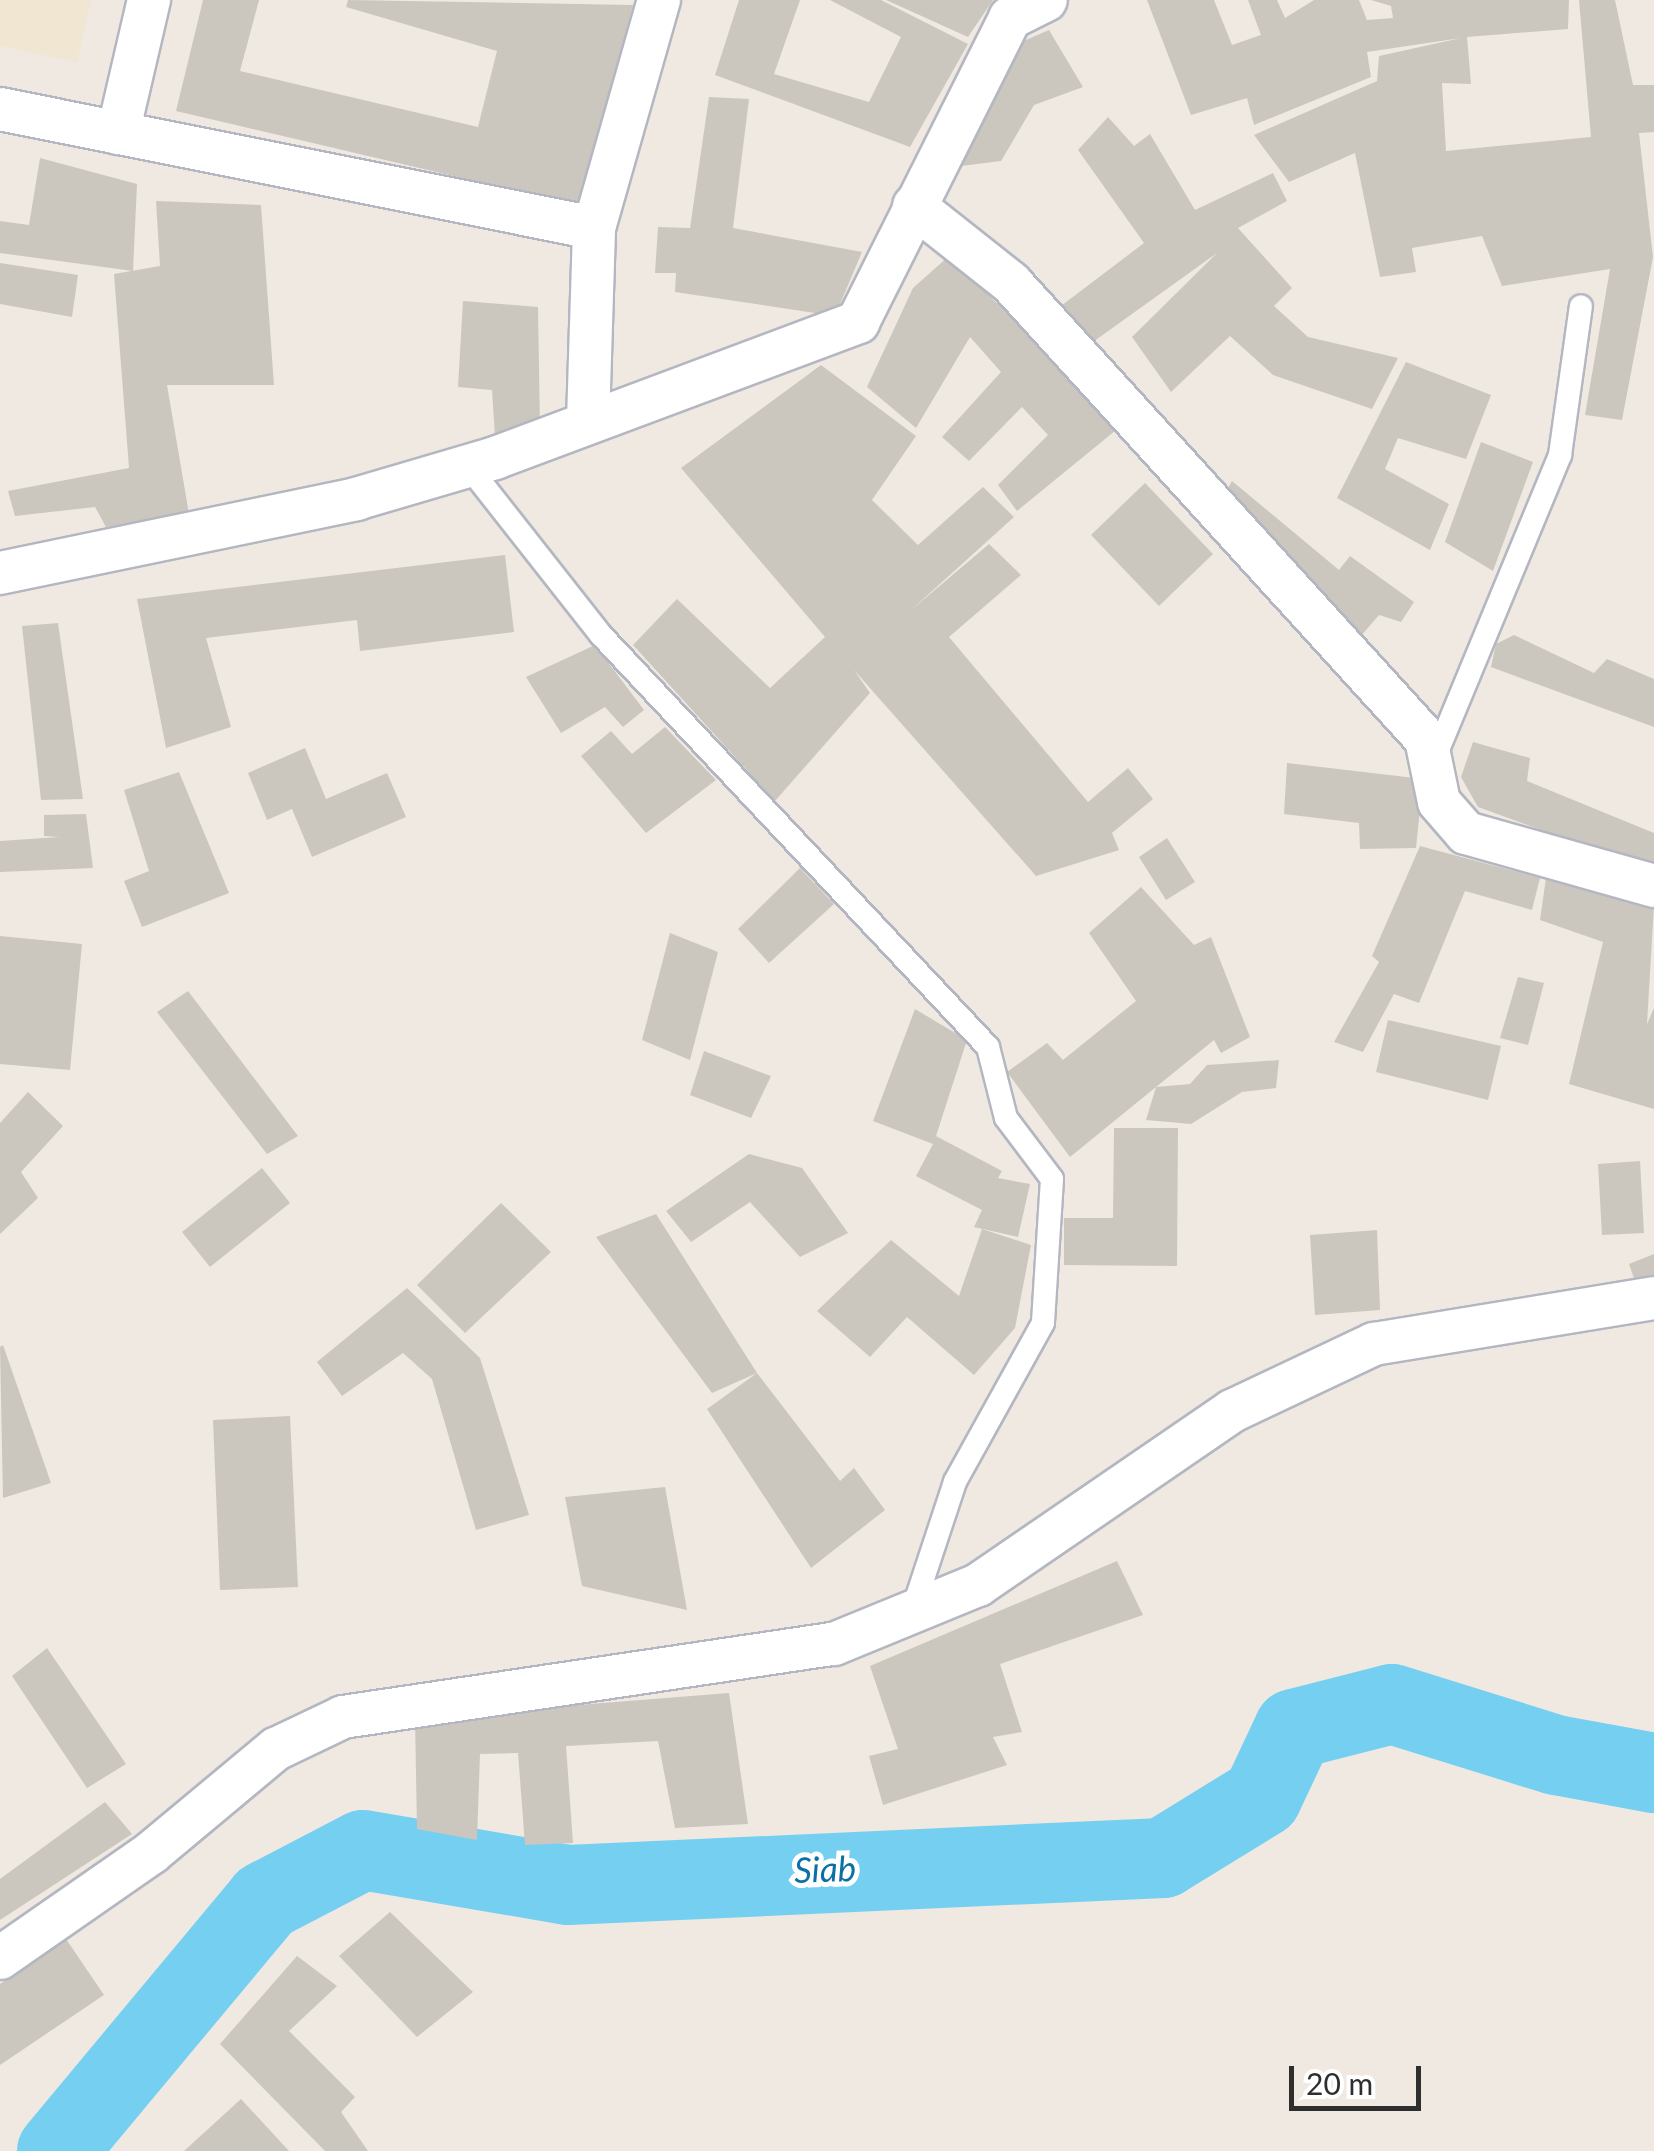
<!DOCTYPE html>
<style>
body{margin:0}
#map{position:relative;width:1654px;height:2151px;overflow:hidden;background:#efe9e1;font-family:Lato,sans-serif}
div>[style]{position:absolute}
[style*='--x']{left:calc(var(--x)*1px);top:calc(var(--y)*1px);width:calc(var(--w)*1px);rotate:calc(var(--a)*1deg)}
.education>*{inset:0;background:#f0e6d1}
.river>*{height:80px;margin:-40px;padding:0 40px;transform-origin:40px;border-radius:40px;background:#75cff0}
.building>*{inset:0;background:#cbc7bf}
.roads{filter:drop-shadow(2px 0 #b4b7c1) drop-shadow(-2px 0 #b4b7c1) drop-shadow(0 2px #b4b7c1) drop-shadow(0 -2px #b4b7c1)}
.lane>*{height:22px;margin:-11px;padding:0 11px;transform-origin:11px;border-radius:11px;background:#fff}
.street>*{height:42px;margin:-21px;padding:0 21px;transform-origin:21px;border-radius:21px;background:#fff}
span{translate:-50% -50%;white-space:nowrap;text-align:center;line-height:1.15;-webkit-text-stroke:10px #fff;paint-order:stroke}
.water-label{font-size:35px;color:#0d6fa3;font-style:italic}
.scale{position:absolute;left:1289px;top:2066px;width:132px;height:45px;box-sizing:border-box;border:5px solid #2e2e2e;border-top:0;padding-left:12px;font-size:30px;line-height:35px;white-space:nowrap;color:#2e2e2e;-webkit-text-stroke:8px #fff;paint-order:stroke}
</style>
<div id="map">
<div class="education">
<i style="clip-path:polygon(0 0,91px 0,77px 62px,0 46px)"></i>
</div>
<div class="river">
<i style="--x:57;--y:2151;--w:325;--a:-50.2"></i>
<i style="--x:265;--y:1901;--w:110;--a:-27.5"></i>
<i style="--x:363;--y:1850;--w:208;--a:9.7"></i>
<i style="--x:568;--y:1885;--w:596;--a:-2.6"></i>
<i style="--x:1163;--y:1858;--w:116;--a:-31.6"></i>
<i style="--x:1262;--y:1797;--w:75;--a:-64.8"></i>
<i style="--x:1294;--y:1729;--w:101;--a:-14.3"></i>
<i style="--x:1392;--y:1704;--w:172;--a:17.3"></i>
<i style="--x:1556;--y:1755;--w:100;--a:10.4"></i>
</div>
<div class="building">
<i style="clip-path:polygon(203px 0,259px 0,240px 71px,478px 127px,497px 51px,346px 7px,348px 0,633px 5px,581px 206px,176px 111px)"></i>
<i style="clip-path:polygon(739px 0,800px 0,774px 74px,869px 102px,901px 37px,830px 0,881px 0,968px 44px,910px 147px,715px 75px)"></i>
<i style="clip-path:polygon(886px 0,993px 0,968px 37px)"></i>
<i style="clip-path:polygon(1147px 0,1214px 0,1232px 45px,1261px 35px,1248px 0,1277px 0,1285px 18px,1314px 0,1359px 0,1367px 20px,1393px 18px,1391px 6px,1371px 0,1569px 0,1568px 29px,1467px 37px,1471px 84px,1442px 83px,1446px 151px,1591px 137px,1579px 0,1615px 0,1633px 85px,1654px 85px,1654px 132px,1639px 133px,1653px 257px,1622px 420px,1585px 415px,1610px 269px,1502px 286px,1482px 236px,1412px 248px,1416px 272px,1380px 277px,1355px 153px,1289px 182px,1254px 135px,1377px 81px,1379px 56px,1461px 38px,1367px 52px,1371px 77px,1254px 125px,1247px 98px,1191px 115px)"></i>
<i style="clip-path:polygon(1049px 30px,1083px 87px,1034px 105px,1001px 161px,953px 167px,1003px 50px)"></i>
<i style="clip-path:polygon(709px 97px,749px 99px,733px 228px,862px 252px,835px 316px,675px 292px,676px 273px,655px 273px,658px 227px,690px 228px)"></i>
<i style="clip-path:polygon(1108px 117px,1134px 146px,1150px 134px,1195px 210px,1273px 173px,1287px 201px,1238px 228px,1292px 288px,1274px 306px,1308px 337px,1398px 358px,1372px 409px,1273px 375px,1230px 336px,1171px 392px,1132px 337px,1217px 253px,1079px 352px,1057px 309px,1144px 243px,1078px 150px)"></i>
<i style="clip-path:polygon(40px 158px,137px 184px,133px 271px,0 253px,0 221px,29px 225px)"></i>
<i style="clip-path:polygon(156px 201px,261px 205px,274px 385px,167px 385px,189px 514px,106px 527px,95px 507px,15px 516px,8px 491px,129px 468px,114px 274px,160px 266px)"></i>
<i style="clip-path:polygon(949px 256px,1121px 426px,1017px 511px,998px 485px,1048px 435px,1022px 407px,969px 461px,942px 437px,1001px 372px,970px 337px,916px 428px,867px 387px,913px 288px)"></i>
<i style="clip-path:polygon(0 263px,78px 275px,72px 317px,0 304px)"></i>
<i style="clip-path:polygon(463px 301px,538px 307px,540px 429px,495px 437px,492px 390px,458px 387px)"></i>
<i style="clip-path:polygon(1406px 362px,1491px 395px,1466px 459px,1398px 438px,1385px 469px,1449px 504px,1430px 550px,1337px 498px)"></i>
<i style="clip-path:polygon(821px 365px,916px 436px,872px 500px,918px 545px,983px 487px,1014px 517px,910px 611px,989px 544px,1021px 575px,949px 637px,1088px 802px,1128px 768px,1153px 799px,1112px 833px,1119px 850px,1036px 876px,854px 670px,870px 693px,775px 801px,633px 645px,677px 599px,770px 688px,825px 637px,681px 468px)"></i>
<i style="clip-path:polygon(1481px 442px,1533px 462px,1493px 571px,1445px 542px)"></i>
<i style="clip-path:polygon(1232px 481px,1339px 570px,1350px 556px,1414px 602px,1401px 622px,1379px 615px,1354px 644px,1223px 497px)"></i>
<i style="clip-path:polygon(1145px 483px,1213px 554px,1159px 606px,1091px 535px)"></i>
<i style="clip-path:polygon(505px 555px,514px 632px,360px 651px,357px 620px,206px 638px,231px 727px,166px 748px,137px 599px)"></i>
<i style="clip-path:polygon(58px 623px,83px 799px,41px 800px,22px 626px)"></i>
<i style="clip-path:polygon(1514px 635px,1594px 673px,1607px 659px,1654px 679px,1654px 727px,1491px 667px,1496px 644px)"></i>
<i style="clip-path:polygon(595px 645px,644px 710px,623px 727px,605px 707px,561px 733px,526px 677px)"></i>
<i style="clip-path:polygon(665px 727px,716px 780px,646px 833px,581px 756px,611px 731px,632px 754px)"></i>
<i style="clip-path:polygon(1473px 742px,1530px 758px,1527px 781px,1654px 833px,1654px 871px,1478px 807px,1461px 777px)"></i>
<i style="clip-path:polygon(305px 748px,326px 799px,387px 773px,406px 817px,312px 857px,292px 809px,267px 820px,248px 773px)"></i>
<i style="clip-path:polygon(1287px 763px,1423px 779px,1416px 848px,1360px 849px,1359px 823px,1284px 814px)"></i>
<i style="clip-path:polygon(179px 772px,229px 893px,142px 927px,124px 881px,149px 871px,124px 790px)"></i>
<i style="clip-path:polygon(86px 814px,93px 868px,0 872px,0 841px,59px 837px,44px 836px,44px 815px)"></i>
<i style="clip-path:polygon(1167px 838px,1195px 882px,1166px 900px,1139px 857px)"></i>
<i style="clip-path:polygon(1420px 846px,1540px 878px,1532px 910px,1465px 891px,1419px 1003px,1394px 994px,1363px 1052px,1334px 1042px,1379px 962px,1372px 956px)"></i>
<i style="clip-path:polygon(800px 868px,834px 904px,769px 963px,738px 929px)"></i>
<i style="clip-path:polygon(1547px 871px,1654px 905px,1647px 1024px,1654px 1008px,1654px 1109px,1569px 1084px,1603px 942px,1540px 920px)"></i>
<i style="clip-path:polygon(1141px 887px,1194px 945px,1211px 937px,1250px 1037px,1221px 1053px,1214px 1040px,1156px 1087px,1190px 1084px,1207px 1065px,1279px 1060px,1276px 1088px,1242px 1092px,1191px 1124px,1146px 1120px,1156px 1087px,1070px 1157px,1007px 1072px,1047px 1043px,1063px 1060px,1136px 1001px,1089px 933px)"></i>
<i style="clip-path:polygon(670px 933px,718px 952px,690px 1060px,642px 1040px)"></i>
<i style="clip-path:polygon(0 936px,82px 944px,70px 1070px,0 1064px)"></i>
<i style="clip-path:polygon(1518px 977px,1544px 983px,1528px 1045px,1500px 1038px)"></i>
<i style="clip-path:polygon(188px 991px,298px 1136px,267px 1154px,157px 1012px)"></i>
<i style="clip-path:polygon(915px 1009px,967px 1040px,936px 1136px,1002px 1171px,998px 1178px,1030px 1184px,1018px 1237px,974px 1227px,982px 1210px,916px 1176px,933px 1144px,873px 1121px)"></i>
<i style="clip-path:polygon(1388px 1020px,1501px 1046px,1488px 1100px,1376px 1072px)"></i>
<i style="clip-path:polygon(704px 1051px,771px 1076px,751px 1118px,690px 1095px)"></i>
<i style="clip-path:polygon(28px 1092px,63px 1126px,21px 1172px,38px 1198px,0 1234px,0 1123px)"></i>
<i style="clip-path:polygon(1114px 1128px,1178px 1128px,1177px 1266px,1064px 1265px,1064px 1218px,1113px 1218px)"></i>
<i style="clip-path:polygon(749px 1154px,802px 1168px,848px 1233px,800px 1257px,750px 1202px,691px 1242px,666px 1211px)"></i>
<i style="clip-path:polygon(1640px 1161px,1644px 1233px,1602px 1235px,1598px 1164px)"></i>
<i style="clip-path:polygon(262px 1168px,290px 1203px,210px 1267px,182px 1232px)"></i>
<i style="clip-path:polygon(501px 1203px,551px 1252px,465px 1333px,417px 1285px)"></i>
<i style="clip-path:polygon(656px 1214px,757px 1373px,840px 1481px,854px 1468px,885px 1510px,811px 1568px,707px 1409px,757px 1373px,712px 1393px,596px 1237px)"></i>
<i style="clip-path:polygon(982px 1229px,1031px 1245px,1015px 1328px,974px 1375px,907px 1317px,870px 1357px,817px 1311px,891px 1240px,959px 1296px)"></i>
<i style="clip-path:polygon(1377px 1230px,1380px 1310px,1315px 1315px,1310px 1235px)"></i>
<i style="clip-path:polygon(1654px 1254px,1654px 1279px,1637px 1287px,1629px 1264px)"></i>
<i style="clip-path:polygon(407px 1288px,480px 1358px,529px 1515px,476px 1530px,432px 1379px,403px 1353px,342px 1396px,317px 1362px)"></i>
<i style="clip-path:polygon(3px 1345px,51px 1483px,3px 1498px,0 1347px)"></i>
<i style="clip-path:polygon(290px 1416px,298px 1587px,220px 1590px,213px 1420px)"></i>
<i style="clip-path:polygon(665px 1487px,687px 1610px,582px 1586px,565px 1497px)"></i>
<i style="clip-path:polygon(1117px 1561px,1143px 1615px,1000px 1664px,1022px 1732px,993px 1737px,1007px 1765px,883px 1805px,869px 1756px,898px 1749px,870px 1666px)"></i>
<i style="clip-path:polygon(47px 1648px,126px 1764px,87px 1788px,12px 1676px)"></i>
<i style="clip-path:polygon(729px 1693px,748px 1824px,675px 1828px,658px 1741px,566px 1746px,573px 1843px,525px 1845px,518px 1753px,480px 1754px,477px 1840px,417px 1829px,415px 1718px)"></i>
<i style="clip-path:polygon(105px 1802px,132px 1834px,0 1920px,0 1879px)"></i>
<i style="clip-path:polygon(390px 1912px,473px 1992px,417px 2037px,339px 1956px)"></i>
<i style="clip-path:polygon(66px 1939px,104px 1995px,0 2065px,0 1984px)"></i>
<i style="clip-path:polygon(297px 1956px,337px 1986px,289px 2031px,355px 2097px,341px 2112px,368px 2151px,325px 2151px,220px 2044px)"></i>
<i style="clip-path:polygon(241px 2099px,289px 2151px,184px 2151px)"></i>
</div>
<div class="roads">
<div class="lane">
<i style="--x:468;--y:466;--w:215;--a:51.8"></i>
<i style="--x:601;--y:635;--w:565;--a:46.79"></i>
<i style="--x:988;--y:1047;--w:73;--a:75.8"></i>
<i style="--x:1006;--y:1118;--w:76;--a:53"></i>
<i style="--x:1052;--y:1179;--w:144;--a:93.6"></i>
<i style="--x:1043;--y:1323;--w:182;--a:119"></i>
<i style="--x:955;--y:1482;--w:137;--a:108.3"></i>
<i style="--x:1435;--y:757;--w:327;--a:-67.5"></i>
<i style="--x:1560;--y:455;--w:150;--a:-82"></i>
</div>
<div class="street">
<i style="--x:0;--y:109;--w:606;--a:11.33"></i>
<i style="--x:118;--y:133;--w:137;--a:-76.9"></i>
<i style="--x:914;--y:206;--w:124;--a:38.4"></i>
<i style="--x:1011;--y:283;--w:617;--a:47.7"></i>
<i style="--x:1426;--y:739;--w:64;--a:78.3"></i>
<i style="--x:1439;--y:802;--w:41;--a:48.9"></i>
<i style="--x:1466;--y:833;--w:195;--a:15.7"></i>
<i style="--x:588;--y:421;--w:193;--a:-88.2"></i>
<i style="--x:594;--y:228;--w:237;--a:-74.1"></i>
<i style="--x:0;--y:573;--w:364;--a:-11.7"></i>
<i style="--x:356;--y:499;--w:145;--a:-16.4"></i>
<i style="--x:495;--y:458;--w:388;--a:-20.5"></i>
<i style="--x:858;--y:322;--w:340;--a:-63.4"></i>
<i style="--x:1010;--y:18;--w:40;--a:-26.6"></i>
<i style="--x:0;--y:1958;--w:184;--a:-34.8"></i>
<i style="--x:151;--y:1853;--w:163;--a:-39.8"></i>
<i style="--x:276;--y:1749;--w:74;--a:-25.5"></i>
<i style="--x:343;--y:1717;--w:496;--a:-8.5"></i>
<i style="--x:834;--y:1644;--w:156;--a:-22.3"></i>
<i style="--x:978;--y:1585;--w:308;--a:-34.4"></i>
<i style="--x:1232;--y:1411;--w:157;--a:-25.3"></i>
<i style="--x:1374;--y:1344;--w:284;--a:-9.3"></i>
</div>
</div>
<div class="water-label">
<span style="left:825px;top:1868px;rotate:-2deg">Siab</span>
</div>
<div class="scale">20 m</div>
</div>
